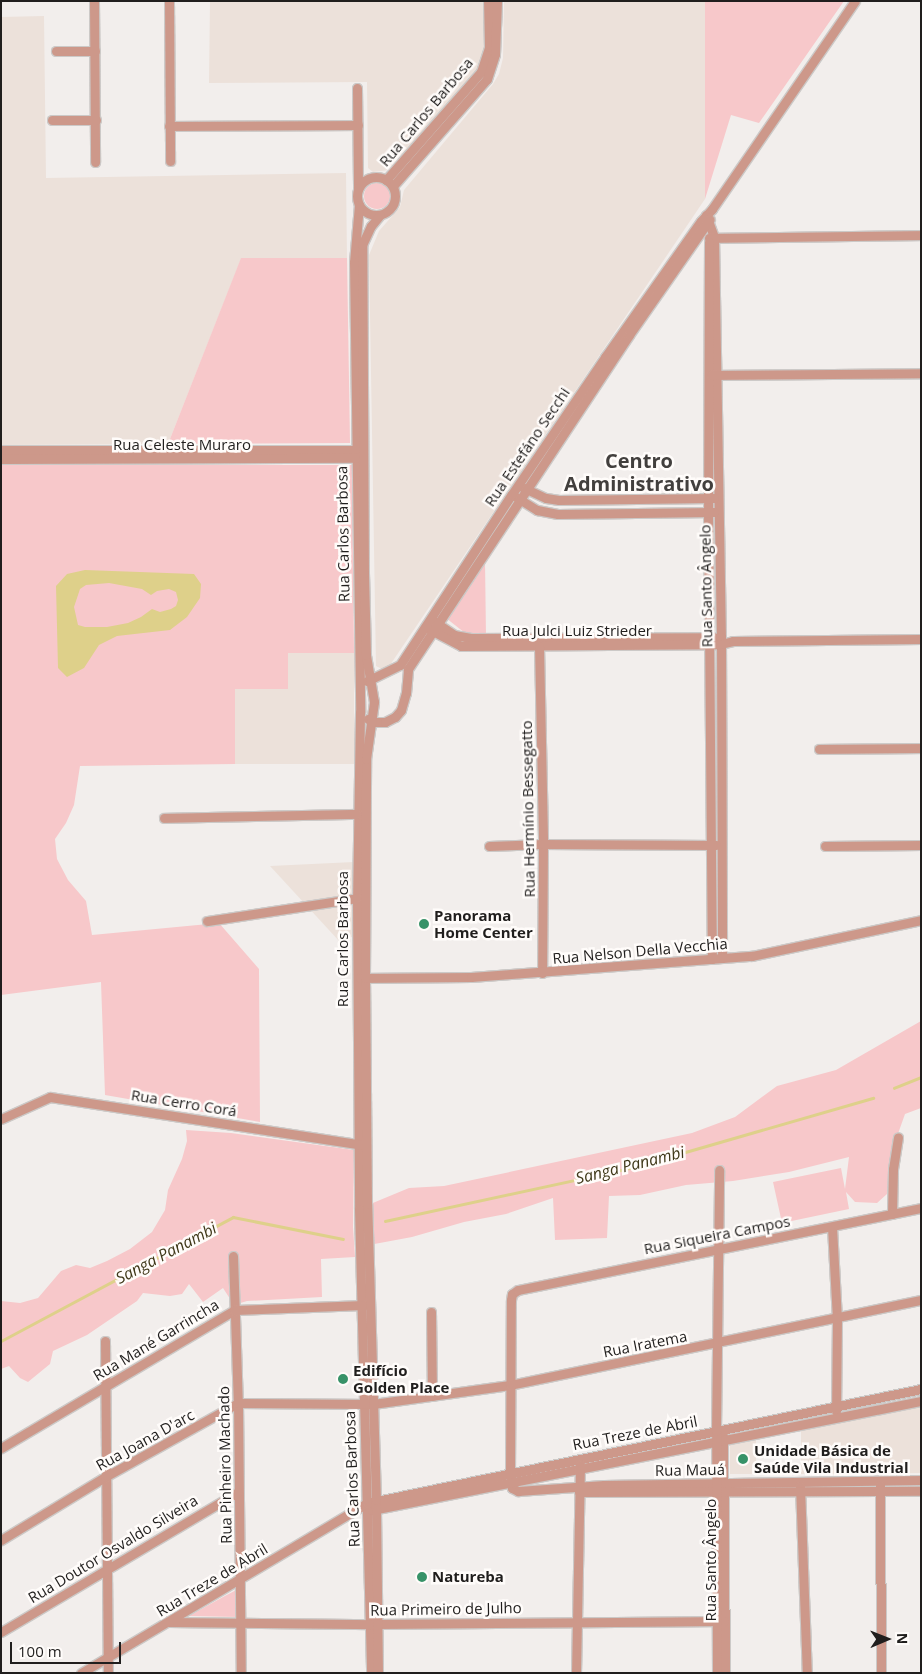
<!DOCTYPE html>
<meta charset="utf-8">
<style>
body{margin:0}
#map{position:relative;width:922px;height:1674px;overflow:hidden;background:#f2eeec;font-family:"Open Sans",sans-serif}
div>[style]{position:absolute}
[style*='--x']{left:calc(var(--x)*1px);top:calc(var(--y)*1px);width:calc(var(--w)*1px);rotate:calc(var(--a)*1deg)}
.built>*{inset:0;background:#ece1da}
.green>*{inset:0;background:#f7c8ca}
.round{border-radius:50%}
.water>*{inset:0;background:#ded08a}
.stream>*{height:2.5px;margin:-1.25px;padding:0 1.25px;transform-origin:1.25px;border-radius:1.25px;background:#ded08a}
.roads{filter:drop-shadow(1px 0 #ccc9c7) drop-shadow(-1px 0 #ccc9c7) drop-shadow(0 1px #ccc9c7) drop-shadow(0 -1px #ccc9c7)}
.minor>*{height:9px;margin:-4.5px;padding:0 4.5px;transform-origin:4.5px;border-radius:4.5px;background:#cd988a}
.minor>.ring{margin:-4.5px;padding:0;box-sizing:content-box;background:none;border:9px solid #cd988a;border-radius:50%}
.dots>*{width:14px;height:14px;translate:-50% -50%;box-sizing:border-box;border:2px solid #fffcfa;border-radius:50%}
span{translate:-50% -50%;white-space:nowrap;text-align:center;line-height:1.15;-webkit-text-stroke:5px #fffcfa;paint-order:stroke}
.street-label{font-size:15px;color:#201e1d}
.poi-label{font-size:15px;color:#201e1d;font-weight:700}
.left{translate:0 -50%;text-align:left}
.water-label{font-size:16px;color:#3e3718;font-style:italic}
.district-label{font-size:20px;color:#423f3d;font-weight:700}
.frame{position:absolute;inset:0;border:2px solid #201e1d;pointer-events:none}
.north{position:absolute;left:862px;top:1614px;width:50px;height:50px;-webkit-text-stroke:4px #fffcfa;paint-order:stroke;rotate:89deg;font-size:14px;font-weight:700;line-height:20px;text-align:center;color:#201e1d}
.north::after{content:'';display:block;margin:auto;width:18px;height:22px;background:#201e1d;clip-path:polygon(50% 0,100% 100%,50% 72%,0 100%)}
.scale{position:absolute;left:10px;top:1642px;width:111px;height:22px;box-sizing:border-box;border:2px solid #201e1d;border-top:0;padding-left:6px;font-size:15px;line-height:18px;white-space:nowrap;color:#201e1d;-webkit-text-stroke:4px #fffcfa;paint-order:stroke}
</style>
<div id="map">
<div class="built">
<i style="clip-path:polygon(210px 1px,485px 1px,485px 46px,479px 67px,389px 170px,373px 172px,368px 168px,367px 82px,209px 83px)"></i>
<i style="clip-path:polygon(504px 1px,705px 1px,705px 199px,386px 671px,376px 666px,369px 255px,379px 231px,400px 207px,404px 190px,493px 84px,499px 74px,503px 58px)"></i>
<i style="clip-path:polygon(44px 16px,46px 178px,346px 173px,347px 258px,241px 259px,168px 444px,1px 445px,1px 17px)"></i>
<i style="clip-path:polygon(288px 653px,354px 653px,354px 764px,235px 764px,235px 689px,288px 689px)"></i>
<i style="clip-path:polygon(354px 862px,354px 936px,340px 942px,270px 866px)"></i>
<i style="clip-path:polygon(921px 1406px,921px 1473px,801px 1474px,801px 1430px)"></i>
<i style="clip-path:polygon(756px 1438px,756px 1474px,730px 1474px,730px 1443px)"></i>
</div>
<div class="green">
<i style="clip-path:polygon(705px 1px,844px 1px,759px 123px,731px 115px,705px 199px)"></i>
<i class="round" style="left:364px;top:183px;width:26px;height:26px"></i>
<i style="clip-path:polygon(241px 258px,347px 258px,350px 443px,168px 444px)"></i>
<i style="clip-path:polygon(1px 465px,352px 465px,354px 653px,288px 653px,288px 689px,235px 689px,235px 764px,80px 766px,74px 805px,66px 823px,55px 839px,57px 859px,68px 880px,86px 901px,92px 935px,219px 923px,259px 969px,260px 1122px,105px 1095px,101px 982px,1px 995px)"></i>
<i style="clip-path:polygon(485px 561px,486px 637px,470px 637px,446px 618px)"></i>
<i style="clip-path:polygon(921px 1021px,921px 1108px,905px 1114px,894px 1145px,887px 1194px,877px 1203px,855px 1202px,846px 1192px,849px 1209px,782px 1223px,773px 1182px,841px 1168px,845px 1189px,849px 1157px,789px 1172px,733px 1181px,686px 1185px,640px 1195px,609px 1196px,607px 1238px,555px 1240px,553px 1198px,506px 1214px,464px 1222px,412px 1237px,369px 1245px,368px 1205px,409px 1188px,444px 1186px,692px 1133px,735px 1117px,777px 1086px,836px 1070px)"></i>
<i style="clip-path:polygon(186px 1130px,231px 1133px,354px 1150px,353px 1227px,355px 1257px,321px 1259px,322px 1297px,247px 1301px,234px 1305px,223px 1288px,203px 1302px,189px 1284px,182px 1294px,170px 1296px,143px 1293px,137px 1301px,87px 1335px,53px 1351px,50px 1364px,28px 1382px,20px 1378px,9px 1366px,1px 1369px,1px 1301px,20px 1303px,38px 1298px,61px 1271px,76px 1265px,90px 1268px,107px 1261px,130px 1249px,152px 1232px,165px 1210px,168px 1190px,182px 1159px,187px 1141px)"></i>
<i style="clip-path:polygon(240px 1588px,239px 1617px,189px 1616px,223px 1597px)"></i>
</div>
<div class="water">
<i style="clip-path:polygon(evenodd,85px 570px,194px 574px,201px 584px,200px 598px,187px 617px,170px 630px,117px 636px,99px 645px,84px 668px,67px 677px,58px 668px,56px 586px,67px 574px,85px 570px,109px 583px,142px 589px,151px 595px,157px 591px,169px 589px,176px 592px,178px 600px,176px 606px,171px 609px,160px 612px,152px 609px,141px 617px,128px 623px,107px 627px,85px 627px,78px 625px,74px 607px,80px 589px,86px 585px,109px 583px)"></i>
</div>
<div class="stream">
<i style="--x:894;--y:1088;--w:29;--a:-22"></i>
<i style="--x:385;--y:1221;--w:251;--a:-12.2"></i>
<i style="--x:630;--y:1168;--w:253;--a:-16.1"></i>
<i style="--x:1;--y:1341;--w:263;--a:-28.1"></i>
<i style="--x:233;--y:1217;--w:112;--a:11.3"></i>
</div>
<div class="roads">
<div class="minor">
<i style="--x:94;--y:1;--w:161;--a:89.6"></i>
<i style="--x:169;--y:1;--w:160;--a:89.6"></i>
<i style="--x:56;--y:51;--w:39;--a:0"></i>
<i style="--x:357;--y:88;--w:101;--a:89.4"></i>
<i style="--x:52;--y:120;--w:44;--a:0"></i>
<i style="--x:169;--y:126;--w:189;--a:-0.3"></i>
<i class="ring" style="left:357px;top:177px;width:29px;height:29px"></i>
<i style="--x:386;--y:180;--w:144;--a:-48.7"></i>
<i style="--x:481;--y:72;--w:26;--a:-72"></i>
<i style="--x:489;--y:47;--w:46;--a:-91.2"></i>
<i style="--x:393;--y:186;--w:142;--a:-48.7"></i>
<i style="--x:487;--y:79;--w:26;--a:-72"></i>
<i style="--x:495;--y:54;--w:53;--a:-87.8"></i>
<i style="--x:359;--y:205;--w:57;--a:95"></i>
<i style="--x:354;--y:262;--w:450;--a:89.2"></i>
<i style="--x:360;--y:712;--w:186;--a:90.9"></i>
<i style="--x:357;--y:898;--w:311;--a:89.6"></i>
<i style="--x:359;--y:1209;--w:464;--a:88.5"></i>
<i style="--x:706;--y:215;--w:23;--a:70"></i>
<i style="--x:714;--y:237;--w:400;--a:89"></i>
<i style="--x:721;--y:637;--w:321;--a:89.8"></i>
<i style="--x:709;--y:238;--w:212;--a:-0.8"></i>
<i style="--x:709;--y:242;--w:270;--a:90.2"></i>
<i style="--x:708;--y:512;--w:447;--a:89.5"></i>
<i style="--x:711;--y:375;--w:210;--a:-0.5"></i>
<i style="--x:1;--y:450;--w:360;--a:0"></i>
<i style="--x:1;--y:459;--w:360;--a:-0.2"></i>
<i style="--x:522;--y:487;--w:26;--a:25"></i>
<i style="--x:546;--y:498;--w:13;--a:9"></i>
<i style="--x:559;--y:500;--w:155;--a:-0.7"></i>
<i style="--x:516;--y:497;--w:25;--a:32"></i>
<i style="--x:537;--y:510;--w:21;--a:11"></i>
<i style="--x:558;--y:514;--w:156;--a:-0.7"></i>
<i style="--x:432;--y:620;--w:27;--a:34"></i>
<i style="--x:454;--y:635;--w:17;--a:10"></i>
<i style="--x:471;--y:638;--w:243;--a:-0.2"></i>
<i style="--x:429;--y:629;--w:36;--a:28"></i>
<i style="--x:461;--y:646;--w:260;--a:-0.4"></i>
<i style="--x:721;--y:644;--w:12;--a:-14"></i>
<i style="--x:733;--y:641;--w:188;--a:-0.6"></i>
<i style="--x:539;--y:646;--w:198;--a:88.8"></i>
<i style="--x:543;--y:844;--w:129;--a:90.4"></i>
<i style="--x:367;--y:681;--w:37;--a:-26"></i>
<i style="--x:400;--y:665;--w:204;--a:-56.8"></i>
<i style="--x:512;--y:494;--w:166;--a:-55.8"></i>
<i style="--x:605;--y:357;--w:166;--a:-54.8"></i>
<i style="--x:701;--y:221;--w:16;--a:-47"></i>
<i style="--x:712;--y:209;--w:252;--a:-55.5"></i>
<i style="--x:368;--y:719;--w:5;--a:37"></i>
<i style="--x:372;--y:722;--w:13;--a:0"></i>
<i style="--x:385;--y:722;--w:11;--a:-27"></i>
<i style="--x:395;--y:717;--w:9;--a:-49"></i>
<i style="--x:401;--y:710;--w:18;--a:-74"></i>
<i style="--x:406;--y:693;--w:24;--a:-85"></i>
<i style="--x:408;--y:669;--w:400;--a:-56.5"></i>
<i style="--x:629;--y:335;--w:141;--a:-55.1"></i>
<i style="--x:819;--y:749;--w:102;--a:-0.6"></i>
<i style="--x:164;--y:818;--w:193;--a:-1.2"></i>
<i style="--x:489;--y:846;--w:54;--a:-2.1"></i>
<i style="--x:543;--y:844;--w:173;--a:0.3"></i>
<i style="--x:825;--y:846;--w:96;--a:-0.6"></i>
<i style="--x:207;--y:921;--w:152;--a:-8.7"></i>
<i style="--x:360;--y:978;--w:111;--a:-0.5"></i>
<i style="--x:471;--y:977;--w:282;--a:-4.3"></i>
<i style="--x:752;--y:956;--w:173;--a:-12"></i>
<i style="--x:1;--y:1119;--w:54;--a:-24.2"></i>
<i style="--x:50;--y:1097;--w:317;--a:8.7"></i>
<i style="--x:892;--y:1214;--w:45;--a:-88.7"></i>
<i style="--x:893;--y:1169;--w:32;--a:-81"></i>
<i style="--x:832;--y:1227;--w:92;--a:86.9"></i>
<i style="--x:837;--y:1319;--w:92;--a:90.6"></i>
<i style="--x:233;--y:1256;--w:147;--a:88.1"></i>
<i style="--x:238;--y:1403;--w:270;--a:89.4"></i>
<i style="--x:431;--y:1312;--w:84;--a:89.3"></i>
<i style="--x:105;--y:1341;--w:332;--a:89.5"></i>
<i style="--x:723;--y:1436;--w:237;--a:89.5"></i>
<i style="--x:1;--y:1448;--w:271;--a:-30.6"></i>
<i style="--x:234;--y:1310;--w:131;--a:-2.2"></i>
<i style="--x:510;--y:1473;--w:173;--a:-89.7"></i>
<i style="--x:511;--y:1300;--w:6;--a:-81"></i>
<i style="--x:512;--y:1294;--w:7;--a:-34"></i>
<i style="--x:518;--y:1290;--w:411;--a:-11.5"></i>
<i style="--x:511;--y:1481;--w:7;--a:82"></i>
<i style="--x:512;--y:1488;--w:7;--a:27"></i>
<i style="--x:518;--y:1491;--w:86;--a:-4"></i>
<i style="--x:604;--y:1485;--w:317;--a:-0.9"></i>
<i style="--x:880;--y:1485;--w:188;--a:89.7"></i>
<i style="--x:800;--y:1486;--w:187;--a:87.9"></i>
<i style="--x:579;--y:1492;--w:342;--a:-0.2"></i>
<i style="--x:372;--y:1510;--w:560;--a:-11.23"></i>
<i style="--x:1;--y:1540;--w:122;--a:-31.2"></i>
<i style="--x:105;--y:1477;--w:152;--a:-29.1"></i>
<i style="--x:238;--y:1403;--w:135;--a:0.4"></i>
<i style="--x:373;--y:1404;--w:138;--a:-7.9"></i>
<i style="--x:510;--y:1385;--w:420;--a:-11.7"></i>
<i style="--x:169;--y:1622;--w:208;--a:0.6"></i>
<i style="--x:377;--y:1624;--w:347;--a:-0.5"></i>
<i style="--x:1;--y:1632;--w:275;--a:-30.6"></i>
<i style="--x:81;--y:1673;--w:333;--a:-30.7"></i>
<i style="--x:367;--y:1503;--w:566;--a:-11.63"></i>
<i style="--x:378;--y:1673;--w:173;--a:-90.7"></i>
<i style="--x:376;--y:1500;--w:296;--a:-91.7"></i>
<i style="--x:367;--y:1204;--w:226;--a:-90.5"></i>
<i style="--x:365;--y:978;--w:219;--a:-89.7"></i>
<i style="--x:366;--y:759;--w:58;--a:-82"></i>
<i style="--x:374;--y:702;--w:48;--a:-99.7"></i>
<i style="--x:366;--y:655;--w:82;--a:-91.4"></i>
<i style="--x:364;--y:573;--w:328;--a:-90.3"></i>
<i style="--x:362;--y:245;--w:21;--a:-65"></i>
<i style="--x:371;--y:226;--w:14;--a:-51"></i>
<i style="--x:576;--y:1673;--w:209;--a:-88.9"></i>
<i style="--x:717;--y:1673;--w:242;--a:-90.2"></i>
<i style="--x:716;--y:1431;--w:261;--a:-89.3"></i>
</div>
</div>
<div class="dots">
<i style="left:424px;top:924px;background:#379268"></i>
<i style="left:343px;top:1379px;background:#379268"></i>
<i style="left:743px;top:1459px;background:#379268"></i>
<i style="left:422px;top:1577px;background:#379268"></i>
</div>
<div class="street-label">
<span style="left:426px;top:112px;rotate:-50deg">Rua Carlos Barbosa</span>
<span style="left:182px;top:445px">Rua Celeste Muraro</span>
<span style="left:527px;top:447px;rotate:-56deg">Rua Estefáno Secchi</span>
<span style="left:343px;top:534px;rotate:-91deg">Rua Carlos Barbosa</span>
<span style="left:706px;top:586px;rotate:-91deg">Rua Santo Ângelo</span>
<span style="left:577px;top:631px">Rua Julci Luiz Strieder</span>
<span style="left:528px;top:809px;rotate:-91deg">Rua Hermínio Bessegatto</span>
<span style="left:343px;top:939px;rotate:-90deg">Rua Carlos Barbosa</span>
<span style="left:640px;top:951px;rotate:-5deg">Rua Nelson Della Vecchia</span>
<span style="left:184px;top:1103px;rotate:9deg">Rua Cerro Corá</span>
<span style="left:717px;top:1235px;rotate:-11deg">Rua Siqueira Campos</span>
<span style="left:156px;top:1340px;rotate:-31deg">Rua Mané Garrincha</span>
<span style="left:645px;top:1344px;rotate:-11deg">Rua Iratema</span>
<span style="left:635px;top:1433px;rotate:-11deg">Rua Treze de Abril</span>
<span style="left:145px;top:1440px;rotate:-29deg">Rua Joana D'arc</span>
<span style="left:225px;top:1465px;rotate:-91deg">Rua Pinheiro Machado</span>
<span style="left:690px;top:1470px;rotate:-1deg">Rua Mauá</span>
<span style="left:352px;top:1479px;rotate:-92deg">Rua Carlos Barbosa</span>
<span style="left:113px;top:1549px;rotate:-31deg">Rua Doutor Osvaldo Silveira</span>
<span style="left:711px;top:1560px;rotate:-90deg">Rua Santo Ângelo</span>
<span style="left:212px;top:1580px;rotate:-31deg">Rua Treze de Abril</span>
<span style="left:446px;top:1609px;rotate:-1deg">Rua Primeiro de Julho</span>
</div>
<div class="poi-label">
<span class="left" style="left:434px;top:924px">Panorama<br>Home Center</span>
<span class="left" style="left:353px;top:1379px">Edifício<br>Golden Place</span>
<span class="left" style="left:754px;top:1459px">Unidade Básica de<br>Saúde Vila Industrial</span>
<span class="left" style="left:432px;top:1577px">Natureba</span>
</div>
<div class="water-label">
<span style="left:630px;top:1165px;rotate:-14deg">Sanga Panambi</span>
<span style="left:166px;top:1253px;rotate:-28deg">Sanga Panambi</span>
</div>
<div class="district-label">
<span style="left:639px;top:472px">Centro<br>Administrativo</span>
</div>
<div class="frame"></div>
<div class="north">N</div>
<div class="scale">100 m</div>
</div>
